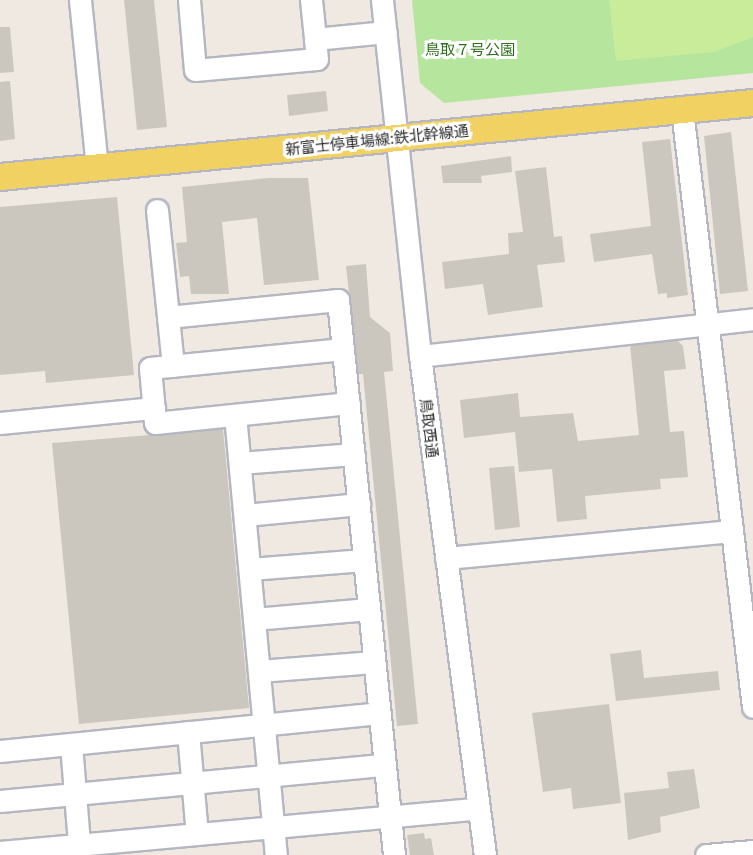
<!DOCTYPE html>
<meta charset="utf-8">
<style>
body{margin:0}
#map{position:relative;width:753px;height:855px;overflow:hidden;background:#efe9e1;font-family:Inter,"Noto Sans JP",sans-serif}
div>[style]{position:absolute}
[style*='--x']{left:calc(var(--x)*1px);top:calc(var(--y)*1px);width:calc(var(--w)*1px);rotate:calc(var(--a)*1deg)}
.green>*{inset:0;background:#b6e59e}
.pitch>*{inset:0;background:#c9ec9a}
.building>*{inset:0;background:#cbc7bf}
.roads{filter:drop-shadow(2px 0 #b4b7c1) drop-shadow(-2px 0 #b4b7c1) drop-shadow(0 2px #b4b7c1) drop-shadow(0 -2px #b4b7c1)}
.minor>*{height:21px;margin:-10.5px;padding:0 10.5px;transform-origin:10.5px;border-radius:10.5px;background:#fff}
.major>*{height:26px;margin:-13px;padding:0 13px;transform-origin:13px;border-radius:13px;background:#f2d163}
span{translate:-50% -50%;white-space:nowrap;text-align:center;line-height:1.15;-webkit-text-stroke:6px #fff;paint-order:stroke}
.park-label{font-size:15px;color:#2c6e1b}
.street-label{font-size:15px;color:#2e2e2e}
</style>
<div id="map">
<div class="green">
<i style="clip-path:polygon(412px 0,753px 0,753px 73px,444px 103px,420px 83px)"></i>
</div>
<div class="pitch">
<i style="clip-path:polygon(609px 0,753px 0,753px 37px,714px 52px,616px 61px)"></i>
</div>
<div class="building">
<i style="clip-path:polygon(124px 0,154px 0,167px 127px,137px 130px)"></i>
<i style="clip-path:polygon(0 27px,10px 27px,14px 72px,0 73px)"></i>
<i style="clip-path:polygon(10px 81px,15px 139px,0 141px,0 82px)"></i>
<i style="clip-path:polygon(326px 91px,328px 111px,289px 116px,287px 95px)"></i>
<i style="clip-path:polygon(731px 132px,748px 291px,720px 294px,704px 136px)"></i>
<i style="clip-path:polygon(670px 139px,688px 295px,667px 298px,667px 293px,658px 294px,652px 254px,594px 262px,590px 234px,651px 226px,642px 142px)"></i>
<i style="clip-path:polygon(511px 156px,512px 172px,481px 176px,482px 183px,443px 183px,441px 166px)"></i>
<i style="clip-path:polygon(546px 167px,554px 237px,562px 236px,565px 262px,537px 265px,543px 307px,488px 315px,483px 284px,445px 289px,442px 262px,509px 254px,508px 233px,523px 232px,515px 171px)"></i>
<i style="clip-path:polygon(268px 178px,308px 178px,319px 280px,264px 285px,257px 218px,222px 222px,229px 294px,191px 294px,189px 276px,180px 277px,176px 243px,187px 242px,182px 187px)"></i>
<i style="clip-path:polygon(117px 197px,134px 375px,46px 383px,45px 371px,0 375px,0 207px)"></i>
<i style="clip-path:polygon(366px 264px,370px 317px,390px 333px,393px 371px,384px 372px,418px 724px,397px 726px,363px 374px,358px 374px,346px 266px)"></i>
<i style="clip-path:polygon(677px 340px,683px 346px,686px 369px,664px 371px,670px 432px,684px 431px,688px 477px,660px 479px,661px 489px,585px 496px,587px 519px,557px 522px,552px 469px,519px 472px,515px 432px,464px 438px,460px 400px,518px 393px,520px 417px,573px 413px,578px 441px,639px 435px,630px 345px)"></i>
<i style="clip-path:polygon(223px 429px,249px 708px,79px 724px,52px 443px)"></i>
<i style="clip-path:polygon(514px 466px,520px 527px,495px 530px,489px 468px)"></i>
<i style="clip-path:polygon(641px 650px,644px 678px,718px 671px,720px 690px,616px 701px,610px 654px)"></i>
<i style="clip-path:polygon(609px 704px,621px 803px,573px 809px,571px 788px,543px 792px,532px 713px)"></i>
<i style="clip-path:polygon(694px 769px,700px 808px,660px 817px,661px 832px,628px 840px,624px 793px,669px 788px,667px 772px)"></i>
<i style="clip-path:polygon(424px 833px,425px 839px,431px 838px,434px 855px,410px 855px,407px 835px)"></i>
</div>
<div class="roads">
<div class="minor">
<i style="--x:80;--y:0;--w:168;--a:84.2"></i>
<i style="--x:189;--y:0;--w:70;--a:85.1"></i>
<i style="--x:195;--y:70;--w:122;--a:-5.2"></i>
<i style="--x:317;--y:59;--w:20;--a:-96"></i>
<i style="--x:311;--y:0;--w:39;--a:84"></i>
<i style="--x:315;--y:39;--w:71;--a:-5.6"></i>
<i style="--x:382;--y:0;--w:358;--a:83.9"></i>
<i style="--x:420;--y:356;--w:503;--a:82.58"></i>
<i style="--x:682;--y:110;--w:601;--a:83.22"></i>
<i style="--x:157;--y:210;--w:108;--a:84.1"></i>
<i style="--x:168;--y:317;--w:171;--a:-5.7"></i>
<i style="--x:338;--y:300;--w:558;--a:84.24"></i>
<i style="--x:168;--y:317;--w:49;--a:84.2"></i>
<i style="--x:343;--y:349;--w:194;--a:174.4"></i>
<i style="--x:150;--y:368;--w:55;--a:84.8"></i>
<i style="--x:155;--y:423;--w:195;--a:-5.9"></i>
<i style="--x:420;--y:356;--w:335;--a:-6.3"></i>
<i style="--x:235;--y:415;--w:442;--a:84.7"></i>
<i style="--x:0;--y:423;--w:155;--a:-5.6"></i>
<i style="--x:240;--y:463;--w:114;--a:-4.5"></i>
<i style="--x:245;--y:515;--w:115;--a:-5.5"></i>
<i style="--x:446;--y:558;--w:287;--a:-5.4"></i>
<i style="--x:250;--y:569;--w:114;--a:-4.5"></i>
<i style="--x:254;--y:619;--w:115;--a:-5"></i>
<i style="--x:259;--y:671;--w:115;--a:-4.5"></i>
<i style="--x:188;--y:732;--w:102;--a:85"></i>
<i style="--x:71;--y:744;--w:100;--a:85.4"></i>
<i style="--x:0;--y:751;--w:381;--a:-5.7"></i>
<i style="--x:0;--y:801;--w:386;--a:-5.4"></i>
<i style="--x:0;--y:852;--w:481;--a:-5.2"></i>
<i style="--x:706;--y:855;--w:47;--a:-4.9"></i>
</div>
<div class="major">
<i style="--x:0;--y:177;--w:757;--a:-5.61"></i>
</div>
</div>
<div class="park-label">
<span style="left:470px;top:50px">鳥取７号公園</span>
</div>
<div class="street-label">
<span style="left:377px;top:140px;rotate:-6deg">新富士停車場線:鉄北幹線通</span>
<span style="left:429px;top:428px;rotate:83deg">鳥取西通</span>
</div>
</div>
